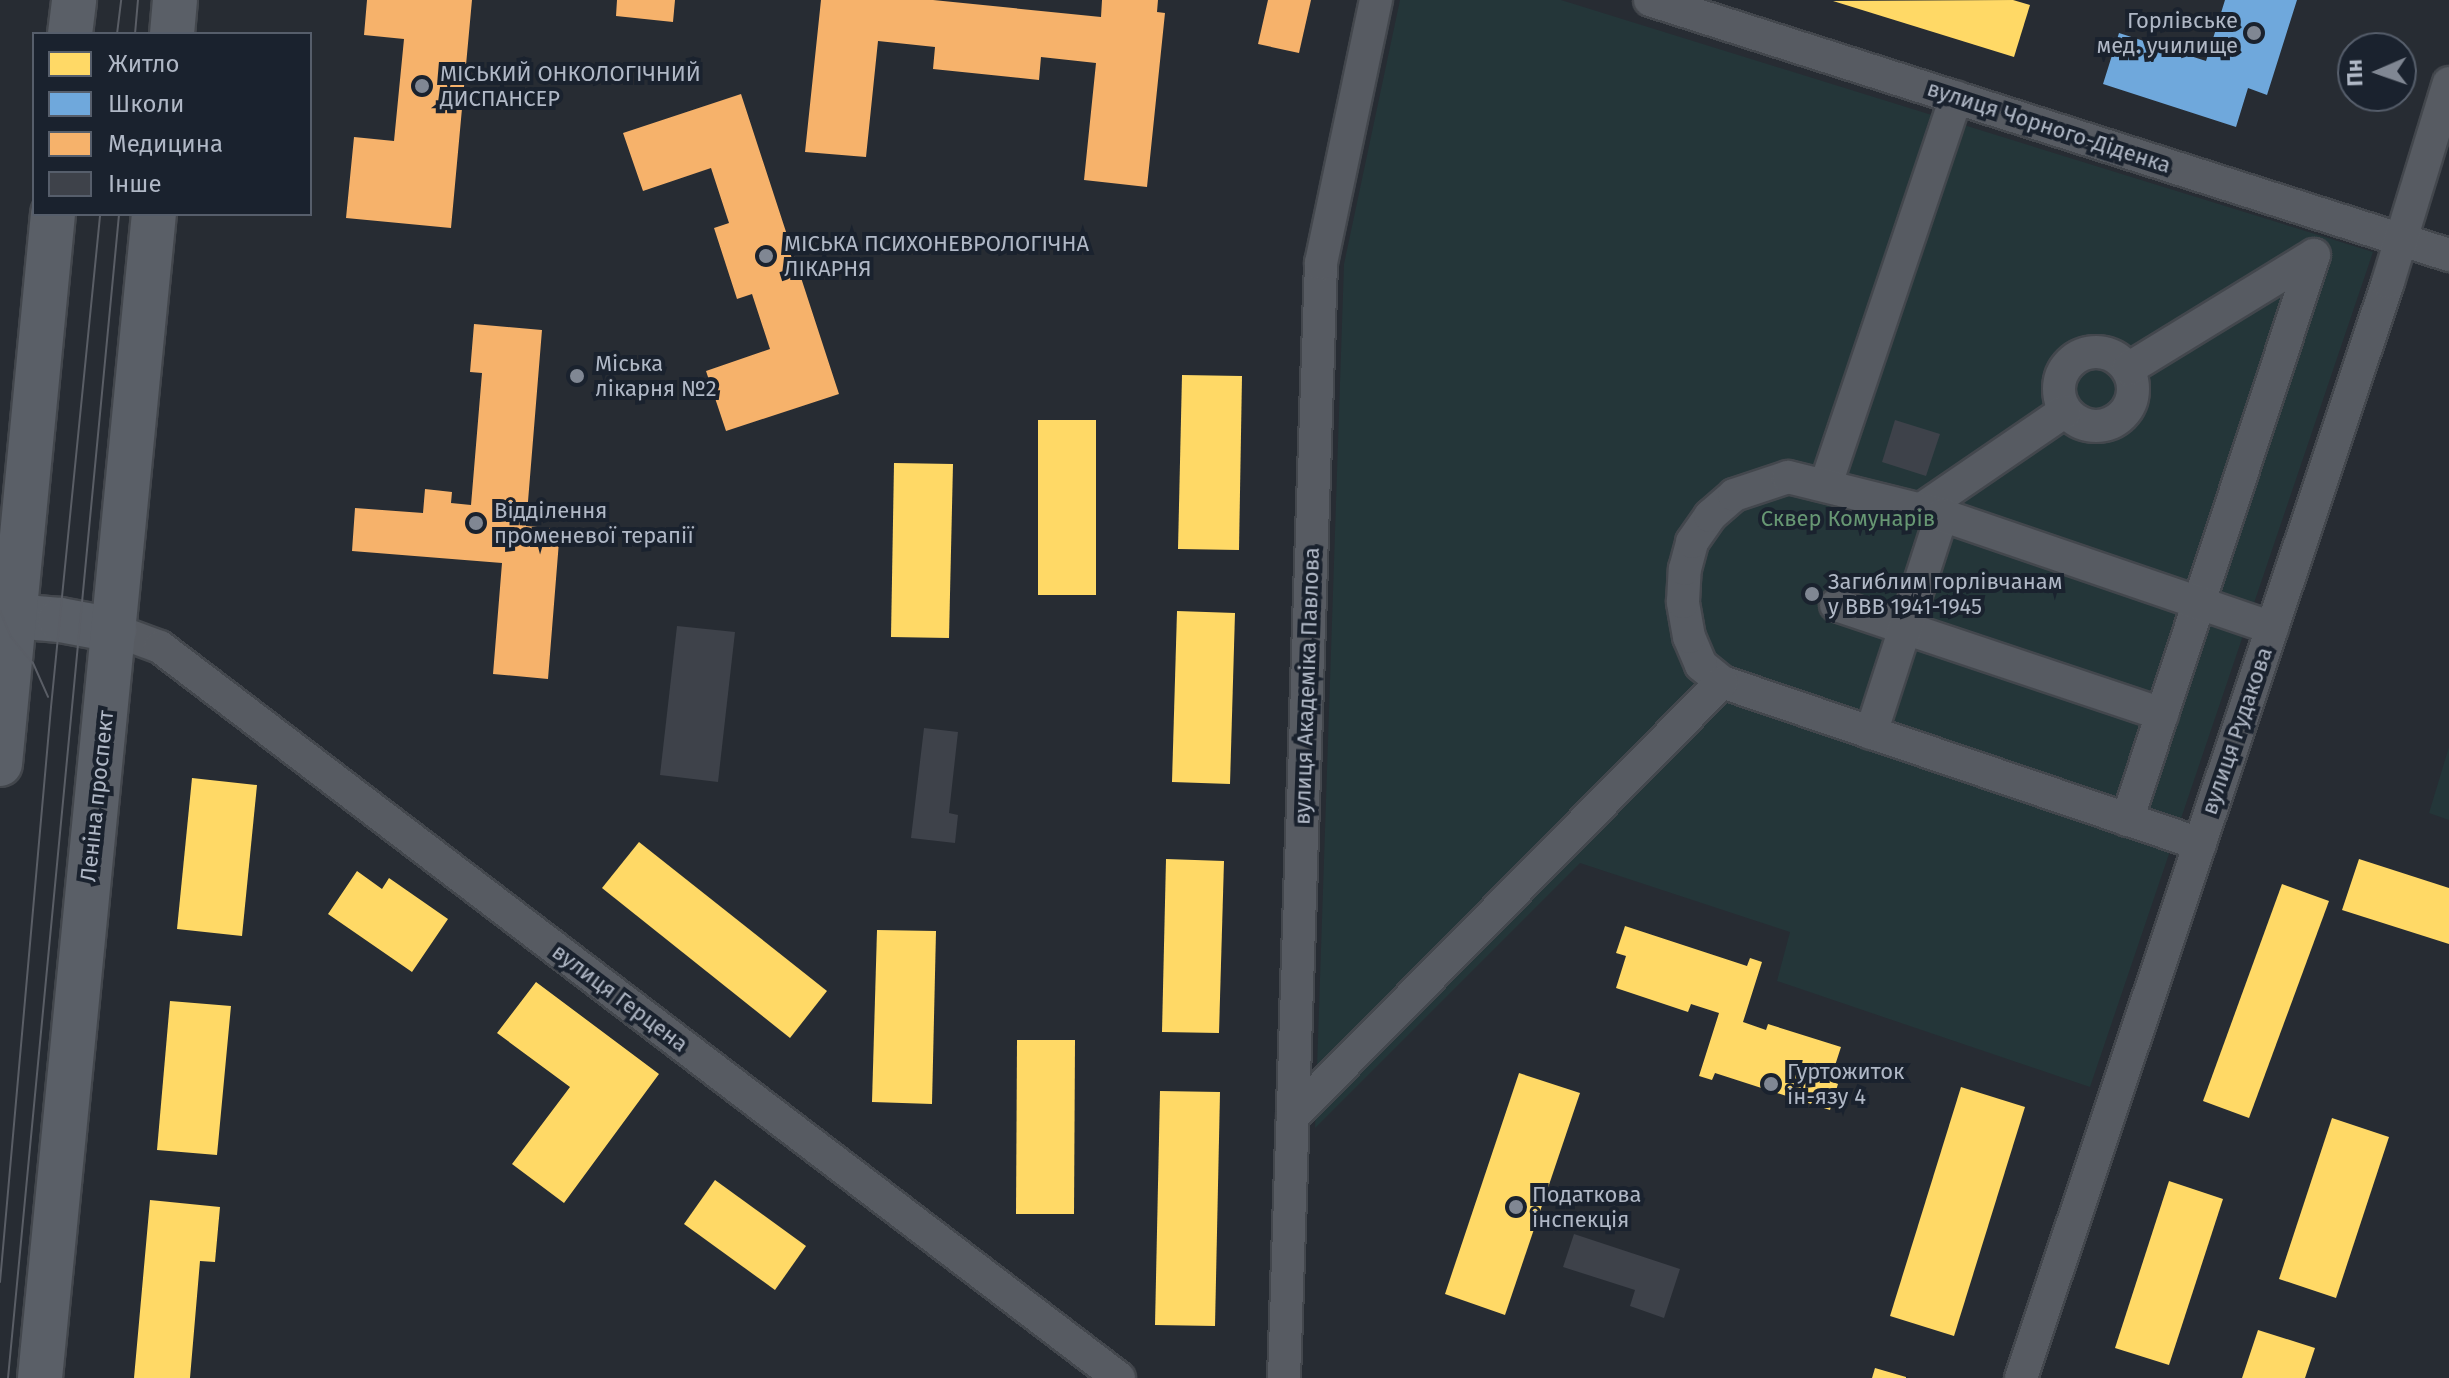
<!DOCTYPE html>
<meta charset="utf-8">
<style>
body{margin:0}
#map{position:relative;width:2449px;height:1378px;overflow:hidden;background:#272c33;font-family:"Fira Sans",sans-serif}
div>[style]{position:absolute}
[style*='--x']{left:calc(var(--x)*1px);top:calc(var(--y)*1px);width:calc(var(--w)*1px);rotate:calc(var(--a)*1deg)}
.green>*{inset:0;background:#243639}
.homes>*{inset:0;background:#ffd966}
.schools>*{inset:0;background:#6fa8dc}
.health>*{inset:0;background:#f6b26b}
.building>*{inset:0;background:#3e424a}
.roads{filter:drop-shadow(2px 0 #43474d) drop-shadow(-2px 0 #43474d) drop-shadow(0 2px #43474d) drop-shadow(0 -2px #43474d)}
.street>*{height:32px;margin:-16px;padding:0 16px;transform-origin:16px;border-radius:16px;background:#575b62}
.street>.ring{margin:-16px;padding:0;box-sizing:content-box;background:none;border:32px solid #575b62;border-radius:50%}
.secondary>*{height:44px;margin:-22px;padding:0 22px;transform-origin:22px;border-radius:22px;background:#5a5f67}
.tram>*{height:2px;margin:-1px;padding:0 1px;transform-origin:1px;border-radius:1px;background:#5a5e66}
.dots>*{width:22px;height:22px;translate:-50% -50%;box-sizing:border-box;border:4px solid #1a222e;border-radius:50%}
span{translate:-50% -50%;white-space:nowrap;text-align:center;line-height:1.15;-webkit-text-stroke:8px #1a222e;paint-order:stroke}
.poi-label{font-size:22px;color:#b0b8c6}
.right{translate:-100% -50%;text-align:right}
.left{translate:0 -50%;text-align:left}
.street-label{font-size:22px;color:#b0b8c6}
.park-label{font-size:22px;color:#679773}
.legend{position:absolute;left:32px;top:32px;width:280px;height:184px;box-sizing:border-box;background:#1a222e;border:2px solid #565e6b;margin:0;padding:10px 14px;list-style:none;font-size:24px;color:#b0b8c6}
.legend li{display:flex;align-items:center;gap:16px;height:40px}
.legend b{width:40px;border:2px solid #565e6b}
.north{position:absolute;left:2337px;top:32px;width:80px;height:80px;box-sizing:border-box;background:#1a222e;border:2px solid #565e6b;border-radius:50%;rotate:268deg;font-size:22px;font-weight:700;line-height:32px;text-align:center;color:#b0b8c6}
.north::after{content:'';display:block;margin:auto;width:28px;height:36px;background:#808793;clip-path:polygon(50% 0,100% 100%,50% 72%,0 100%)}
</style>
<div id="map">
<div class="green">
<i style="clip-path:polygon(1400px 0,1561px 0,2373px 252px,2090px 1087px,1777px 981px,1790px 932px,1580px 863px,1315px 1128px,1344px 264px)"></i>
<i style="clip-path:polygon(2449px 747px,2449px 820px,2429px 813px)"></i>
</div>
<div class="homes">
<i style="clip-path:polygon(2013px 0,2030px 5px,2014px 57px,1833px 1px)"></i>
<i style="clip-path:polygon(1182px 375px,1242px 376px,1239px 550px,1178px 549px)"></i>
<i style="clip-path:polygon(1038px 420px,1096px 420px,1096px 595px,1038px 595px)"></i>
<i style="clip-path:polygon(894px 463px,953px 464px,949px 638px,891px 637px)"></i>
<i style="clip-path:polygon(1177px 611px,1235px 613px,1230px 784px,1172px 782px)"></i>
<i style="clip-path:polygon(192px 778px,257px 785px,242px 936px,177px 929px)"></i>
<i style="clip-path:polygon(639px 842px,827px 991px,790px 1038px,602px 888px)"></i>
<i style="clip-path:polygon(1166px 859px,1224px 861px,1219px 1033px,1162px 1032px)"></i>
<i style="clip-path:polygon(2359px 859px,2449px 888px,2449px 944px,2342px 910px)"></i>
<i style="clip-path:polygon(357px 871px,382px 889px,389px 878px,448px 919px,412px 972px,328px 914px)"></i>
<i style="clip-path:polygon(2282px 884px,2329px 901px,2249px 1118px,2203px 1101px)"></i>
<i style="clip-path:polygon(1625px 926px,1747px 966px,1750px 958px,1762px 962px,1743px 1022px,1766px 1030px,1768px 1024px,1841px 1047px,1830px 1081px,1838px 1084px,1830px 1110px,1715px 1073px,1712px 1080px,1699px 1076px,1719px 1013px,1691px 1004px,1688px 1012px,1616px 988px,1626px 956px,1616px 953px)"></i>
<i style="clip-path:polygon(877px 930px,936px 931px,932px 1104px,872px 1102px)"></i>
<i style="clip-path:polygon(536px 982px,659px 1074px,564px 1203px,512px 1164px,570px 1087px,497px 1033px)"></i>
<i style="clip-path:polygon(170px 1001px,231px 1006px,217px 1155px,157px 1150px)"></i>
<i style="clip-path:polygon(1017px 1040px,1075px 1040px,1074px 1214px,1016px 1214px)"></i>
<i style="clip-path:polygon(1519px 1073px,1580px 1093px,1505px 1315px,1445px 1294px)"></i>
<i style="clip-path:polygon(1961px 1087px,2025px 1107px,1954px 1336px,1890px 1316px)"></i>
<i style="clip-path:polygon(1160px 1091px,1220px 1092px,1215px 1326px,1155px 1325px)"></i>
<i style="clip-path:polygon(2332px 1118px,2389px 1137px,2336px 1298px,2279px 1279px)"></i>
<i style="clip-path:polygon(715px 1180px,806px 1246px,775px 1290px,684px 1224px)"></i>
<i style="clip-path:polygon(2169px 1181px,2223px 1199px,2169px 1365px,2115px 1348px)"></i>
<i style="clip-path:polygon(150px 1200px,220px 1207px,215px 1262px,200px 1261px,190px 1378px,134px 1378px)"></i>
<i style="clip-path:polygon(2258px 1330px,2315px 1348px,2305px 1378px,2242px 1378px)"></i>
<i style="clip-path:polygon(1875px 1368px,1906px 1377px,1906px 1378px,1872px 1378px)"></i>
</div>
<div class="schools">
<i style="clip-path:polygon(2225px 0,2297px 0,2267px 95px,2248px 88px,2236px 127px,2103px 84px,2119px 33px,2206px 61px)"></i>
</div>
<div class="health">
<i style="clip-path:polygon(367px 0,472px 0,451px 228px,346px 218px,354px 137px,394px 141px,404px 39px,364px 35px)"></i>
<i style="clip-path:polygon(617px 0,675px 0,673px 22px,616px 16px)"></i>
<i style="clip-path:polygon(821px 0,933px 0,1101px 17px,1102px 0,1158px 0,1157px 12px,1165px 13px,1147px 187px,1084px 180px,1096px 63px,1041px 57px,1039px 80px,933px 69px,935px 47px,878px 41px,866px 157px,805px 152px)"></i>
<i style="clip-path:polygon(1268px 0,1311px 0,1299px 53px,1258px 44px)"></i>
<i style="clip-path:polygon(741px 94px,839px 394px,726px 431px,706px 371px,770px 349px,752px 294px,737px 299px,714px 228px,729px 223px,711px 168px,643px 191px,623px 133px)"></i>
<i style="clip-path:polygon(474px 324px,542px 330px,526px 526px,560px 529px,548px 679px,493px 674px,502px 563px,352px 551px,355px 508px,423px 513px,425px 489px,452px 492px,451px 503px,471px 505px,482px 373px,470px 372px)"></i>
</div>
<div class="building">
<i style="clip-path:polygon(1895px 420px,1940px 434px,1926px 476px,1882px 462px)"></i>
<i style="clip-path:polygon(677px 626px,735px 632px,718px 782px,660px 775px)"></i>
<i style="clip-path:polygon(924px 728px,958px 732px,949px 813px,958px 815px,955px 843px,911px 838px)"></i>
<i style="clip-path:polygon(1574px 1234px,1680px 1269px,1664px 1318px,1630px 1306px,1635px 1290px,1563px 1267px)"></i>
</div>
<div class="roads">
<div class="street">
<i style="--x:1650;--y:0;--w:839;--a:17.7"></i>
<i class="ring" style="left:2059px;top:352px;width:42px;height:42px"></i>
<i style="--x:2128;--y:369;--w:218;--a:-31.5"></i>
<i style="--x:1826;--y:484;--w:408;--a:-71.4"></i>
<i style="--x:1922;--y:509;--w:173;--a:-34.4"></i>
<i style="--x:1836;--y:605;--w:344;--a:18.5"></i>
<i style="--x:114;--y:630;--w:49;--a:20.3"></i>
<i style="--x:160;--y:647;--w:1206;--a:37.32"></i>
<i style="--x:1871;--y:733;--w:229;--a:-72"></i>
<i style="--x:2127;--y:820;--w:595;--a:-71.69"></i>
<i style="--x:2200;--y:844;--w:505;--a:-161.28"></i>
<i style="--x:1722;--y:682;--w:27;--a:-141"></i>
<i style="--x:1701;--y:665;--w:30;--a:-113"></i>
<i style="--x:1689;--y:637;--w:36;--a:-100"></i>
<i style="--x:1683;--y:602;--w:33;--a:-87"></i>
<i style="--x:1685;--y:569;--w:28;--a:-75"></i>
<i style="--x:1692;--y:542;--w:32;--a:-55"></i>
<i style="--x:1710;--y:516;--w:32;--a:-41"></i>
<i style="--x:1734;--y:495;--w:57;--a:-18.4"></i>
<i style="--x:1788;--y:477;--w:159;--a:13.9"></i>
<i style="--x:1942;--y:515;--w:349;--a:18.9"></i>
<i style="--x:1293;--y:1116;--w:610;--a:-45.33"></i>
<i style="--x:1284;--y:1378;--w:1116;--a:-88.1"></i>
<i style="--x:1321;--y:263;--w:269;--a:-78.2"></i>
<i style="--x:2021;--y:1378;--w:1156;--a:-71.49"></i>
<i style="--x:2388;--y:282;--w:208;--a:-73"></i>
</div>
<div class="secondary">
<i style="--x:70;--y:34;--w:34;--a:-83"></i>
<i style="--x:172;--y:34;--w:34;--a:-85"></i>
<i style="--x:13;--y:616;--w:47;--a:4.9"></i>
<i style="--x:60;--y:620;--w:55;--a:10.5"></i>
<i style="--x:0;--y:764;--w:553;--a:-84.5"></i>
<i style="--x:40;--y:1378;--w:1170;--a:-84.41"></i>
</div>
</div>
<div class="tram">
<i style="--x:117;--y:34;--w:34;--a:-83"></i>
<i style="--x:135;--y:34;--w:34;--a:-85"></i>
<i style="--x:0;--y:611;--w:28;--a:67"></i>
<i style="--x:11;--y:637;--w:34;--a:50"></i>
<i style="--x:33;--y:663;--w:37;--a:66"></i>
<i style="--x:0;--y:1282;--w:577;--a:-84.93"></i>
<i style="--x:51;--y:707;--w:495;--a:-84.3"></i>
<i style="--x:8;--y:1378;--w:1169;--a:-84.55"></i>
</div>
<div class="dots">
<i style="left:2254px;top:33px;background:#808793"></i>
<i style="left:422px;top:86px;background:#808793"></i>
<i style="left:766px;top:256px;background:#808793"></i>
<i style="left:577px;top:376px;background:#808793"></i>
<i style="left:476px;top:523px;background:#808793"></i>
<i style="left:1812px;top:594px;background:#808793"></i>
<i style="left:1771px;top:1084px;background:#808793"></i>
<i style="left:1516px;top:1207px;background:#808793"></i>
</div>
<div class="poi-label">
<span class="right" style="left:2238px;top:33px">Горлівське<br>мед. училище</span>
<span class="left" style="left:440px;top:86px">МІСЬКИЙ ОНКОЛОГІЧНИЙ<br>ДИСПАНСЕР</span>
<span class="left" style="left:784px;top:256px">МІСЬКА ПСИХОНЕВРОЛОГІЧНА<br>ЛІКАРНЯ</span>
<span class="left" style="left:595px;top:376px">Міська<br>лікарня №2</span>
<span class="left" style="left:494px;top:523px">Відділення<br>променевої терапії</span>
<span class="left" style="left:1828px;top:594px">Загиблим горлівчанам<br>у ВВВ 1941-1945</span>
<span class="left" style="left:1787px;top:1084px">Гуртожиток<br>ін-язу 4</span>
<span class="left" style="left:1532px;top:1207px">Податкова<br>інспекція</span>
</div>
<div class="street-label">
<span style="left:2049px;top:127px;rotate:18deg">вулиця Чорного-Діденка</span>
<span style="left:1307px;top:686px;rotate:-88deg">вулиця Академіка Павлова</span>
<span style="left:2237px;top:731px;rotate:-71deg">вулиця Рудакова</span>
<span style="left:97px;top:796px;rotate:-84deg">Леніна проспект</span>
<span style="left:620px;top:998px;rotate:37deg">вулиця Герцена</span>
</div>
<div class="park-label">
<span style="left:1848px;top:519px">Сквер Комунарів</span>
</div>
<ul class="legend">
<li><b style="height:22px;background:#ffd966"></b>Житло</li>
<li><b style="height:22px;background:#6fa8dc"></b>Школи</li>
<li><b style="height:22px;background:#f6b26b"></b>Медицина</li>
<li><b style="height:22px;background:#3e424a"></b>Інше</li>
</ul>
<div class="north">Пн</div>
</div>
